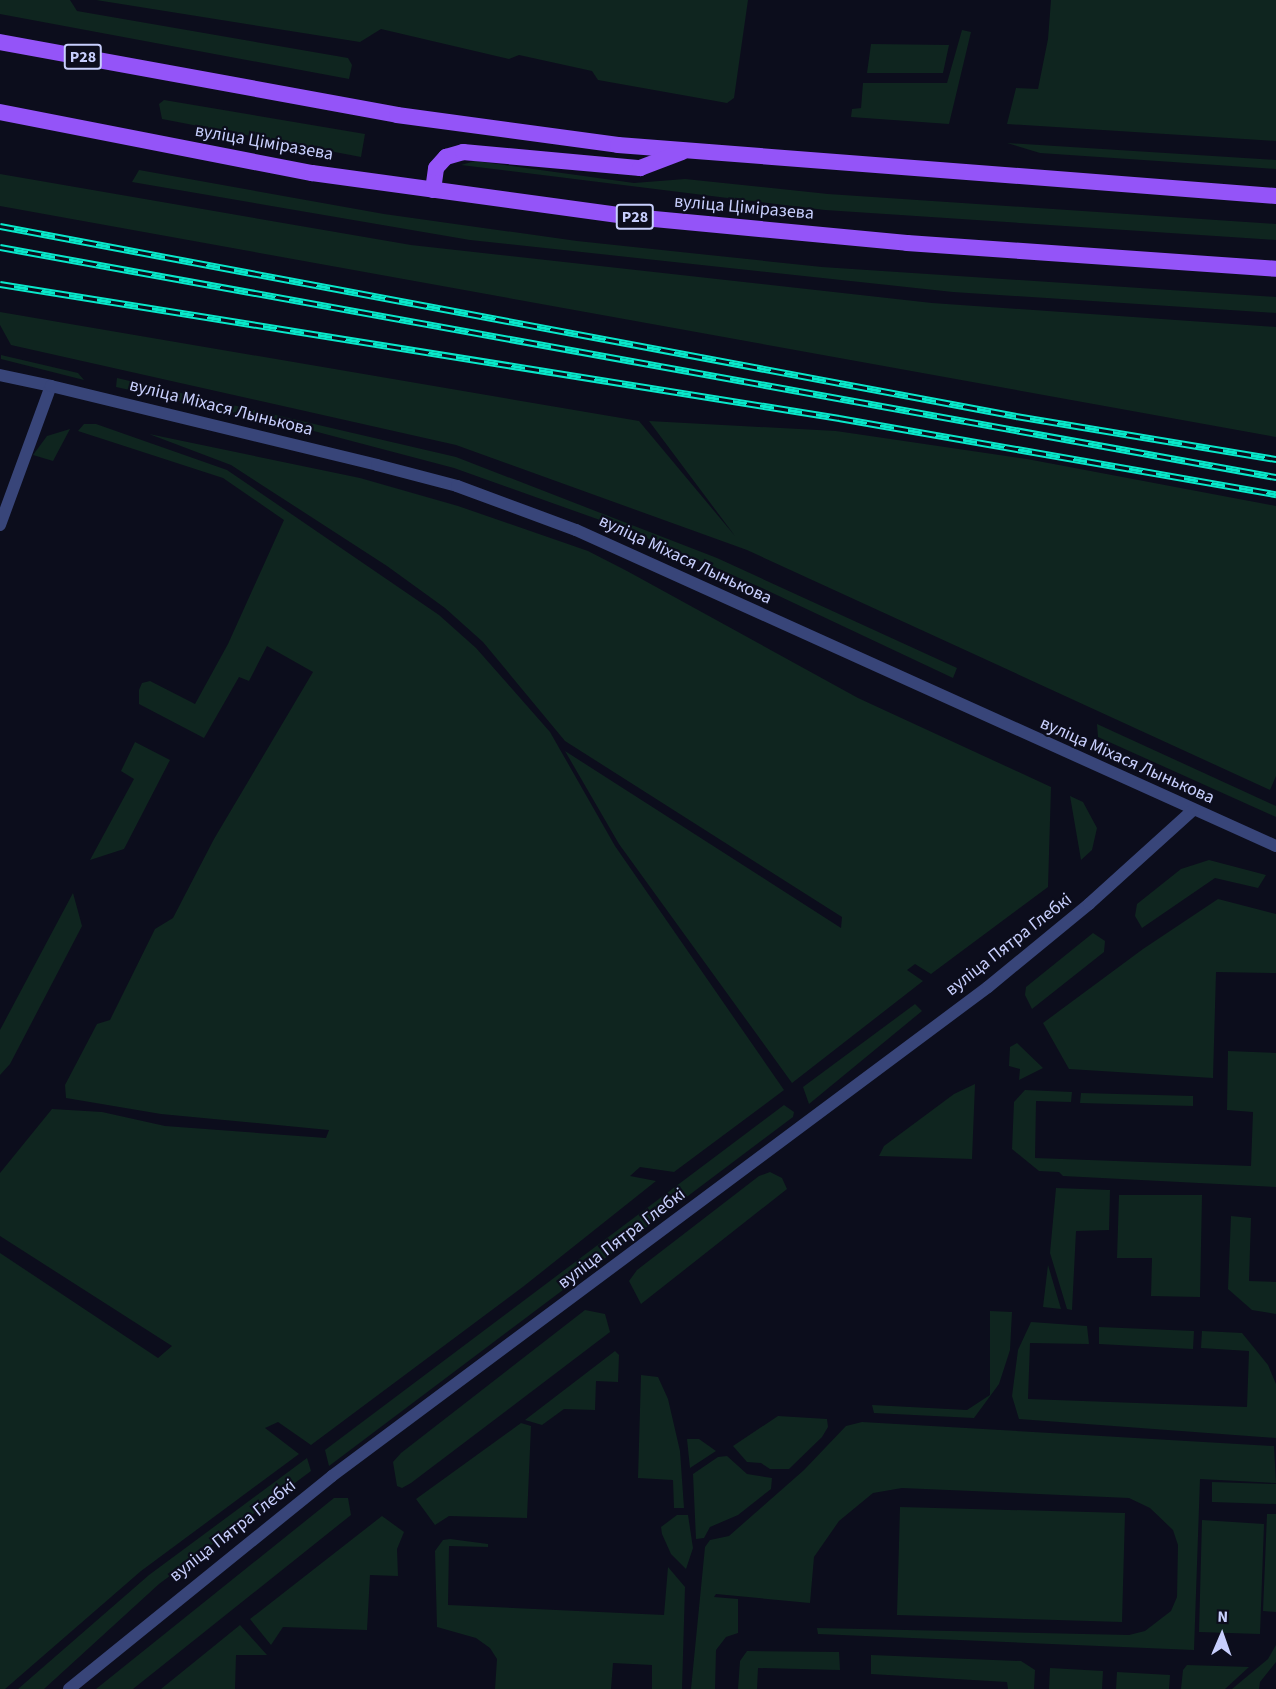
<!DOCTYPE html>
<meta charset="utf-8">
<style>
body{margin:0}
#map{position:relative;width:1276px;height:1689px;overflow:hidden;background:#0c0d1c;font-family:"Source Sans 3",sans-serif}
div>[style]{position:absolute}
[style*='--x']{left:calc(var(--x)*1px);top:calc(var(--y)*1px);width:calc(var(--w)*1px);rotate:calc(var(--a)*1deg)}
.green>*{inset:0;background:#0f251f}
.minor>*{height:12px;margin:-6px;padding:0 6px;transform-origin:6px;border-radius:6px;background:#384579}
.tertiary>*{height:12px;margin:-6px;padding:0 6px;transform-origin:6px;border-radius:6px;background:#384579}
.primary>*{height:16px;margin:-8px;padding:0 8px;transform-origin:8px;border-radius:8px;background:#9454f8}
.rail>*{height:7px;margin-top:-3.5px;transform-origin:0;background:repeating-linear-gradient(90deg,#0c0d1c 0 14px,#09e8ca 0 28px);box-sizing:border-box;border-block:2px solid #09e8ca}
span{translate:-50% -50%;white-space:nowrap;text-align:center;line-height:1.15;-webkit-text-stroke:4.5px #0c0d1c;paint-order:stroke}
.shield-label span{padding:2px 4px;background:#0c0d1c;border:2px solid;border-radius:4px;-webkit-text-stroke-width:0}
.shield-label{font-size:16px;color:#c8cffd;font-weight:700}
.street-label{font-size:18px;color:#c8cffd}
.north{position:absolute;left:1192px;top:1605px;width:60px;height:60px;-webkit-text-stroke:4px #0c0d1c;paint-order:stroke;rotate:2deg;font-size:16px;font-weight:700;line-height:24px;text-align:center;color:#c8cffd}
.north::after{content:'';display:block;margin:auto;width:21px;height:27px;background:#c8cffd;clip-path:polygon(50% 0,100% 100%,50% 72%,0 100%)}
</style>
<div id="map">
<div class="green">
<i style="clip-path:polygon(0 0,70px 0,77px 11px,348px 58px,352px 65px,349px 79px,0 14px)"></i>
<i style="clip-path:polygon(96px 0,748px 0,734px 98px,727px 103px,598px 80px,592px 71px,519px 55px,509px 59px,381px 29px,360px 42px)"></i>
<i style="clip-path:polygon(1051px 0,1276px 0,1276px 141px,1007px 124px,1016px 88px,1038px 89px,1048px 39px)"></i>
<i style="clip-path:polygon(962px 30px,971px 32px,949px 124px,851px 117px,852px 109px,861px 108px,863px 83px,947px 83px)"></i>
<i style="clip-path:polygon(871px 44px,949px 45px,943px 73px,867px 73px)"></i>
<i style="clip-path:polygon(164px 100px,365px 134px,361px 157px,162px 119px,159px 104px)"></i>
<i style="clip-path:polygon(1007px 143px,1276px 160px,1276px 169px,1040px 153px)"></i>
<i style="clip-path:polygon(475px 161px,634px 183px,685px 179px,828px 194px,1276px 224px,1276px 240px,825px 210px,461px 165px)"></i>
<i style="clip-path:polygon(139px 170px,384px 214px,577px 241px,822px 267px,1276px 297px,1276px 313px,953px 292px,470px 240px,132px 182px)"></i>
<i style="clip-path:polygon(0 174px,411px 245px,932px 303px,1276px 327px,1276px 437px,0 206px)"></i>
<i style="clip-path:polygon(0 312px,639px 421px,735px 536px,649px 421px,836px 431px,1027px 459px,1276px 506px,1276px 776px,1270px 790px,747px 550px,456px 445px,11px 345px,0 325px)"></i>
<i style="clip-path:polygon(1px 355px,78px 373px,84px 380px,1px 359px)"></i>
<i style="clip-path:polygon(117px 378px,456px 457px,717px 558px,957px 668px,953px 678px,762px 588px,628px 530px,454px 468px,291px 425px,116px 387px)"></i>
<i style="clip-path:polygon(84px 424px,96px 424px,227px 470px,439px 615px,476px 648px,550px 732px,615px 846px,784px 1090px,674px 1172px,640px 1167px,630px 1176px,656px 1181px,524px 1286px,311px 1445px,278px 1422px,265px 1428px,299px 1454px,141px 1571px,5px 1689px,0 1689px,0 1253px,158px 1358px,172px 1346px,0 1236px,0 1173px,52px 1109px,102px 1112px,165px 1126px,326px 1138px,329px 1130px,161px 1114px,66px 1098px,65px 1085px,97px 1024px,110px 1020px,155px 929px,173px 918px,214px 839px,313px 672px,267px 646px,249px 681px,239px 677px,204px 738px,139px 704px,139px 690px,142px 683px,150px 681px,195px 704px,228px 644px,284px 520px,223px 478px,78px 431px)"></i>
<i style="clip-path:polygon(70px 429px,53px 461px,33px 455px,47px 436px)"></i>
<i style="clip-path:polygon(149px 434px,360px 478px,458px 506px,588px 551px,627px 571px,858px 698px,1051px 787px,1048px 887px,931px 974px,915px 964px,907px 970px,923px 981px,792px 1083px,619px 844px,565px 751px,841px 928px,842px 917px,565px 741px,483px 642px,445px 608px,387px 566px,231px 465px)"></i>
<i style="clip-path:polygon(1097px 724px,1276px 806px,1276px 817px,1098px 737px)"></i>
<i style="clip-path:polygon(135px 742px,170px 760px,124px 849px,90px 860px,134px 779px,121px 771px)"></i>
<i style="clip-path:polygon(1070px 796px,1083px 802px,1097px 828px,1092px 850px,1081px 860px)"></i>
<i style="clip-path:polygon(1209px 860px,1266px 875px,1258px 888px,1215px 878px,1142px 928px,1135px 916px,1137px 904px,1181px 869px)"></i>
<i style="clip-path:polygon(73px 893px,82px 926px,10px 1064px,0 1075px,0 1030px)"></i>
<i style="clip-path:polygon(1218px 899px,1276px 914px,1276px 973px,1216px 972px,1213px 1078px,1069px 1069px,1043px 1023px,1143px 949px)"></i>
<i style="clip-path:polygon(1093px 933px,1105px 941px,1104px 952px,1032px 1009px,1025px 995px,1026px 987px)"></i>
<i style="clip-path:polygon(915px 1004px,922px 1011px,809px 1104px,803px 1087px)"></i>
<i style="clip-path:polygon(1017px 1043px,1043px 1068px,1019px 1080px,1020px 1069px,1009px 1066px,1010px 1047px)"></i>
<i style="clip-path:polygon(1228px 1051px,1276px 1053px,1276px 1187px,1063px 1176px,1059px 1172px,1039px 1171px,1012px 1149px,1014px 1102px,1025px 1090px,1072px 1092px,1071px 1102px,1036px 1101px,1035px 1158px,1251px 1166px,1253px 1112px,1227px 1110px)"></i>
<i style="clip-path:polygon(975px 1084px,972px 1159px,879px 1156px,884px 1146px,954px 1094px)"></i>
<i style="clip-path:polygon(1081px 1093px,1193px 1096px,1193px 1106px,1080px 1103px)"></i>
<i style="clip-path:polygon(784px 1105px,794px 1112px,793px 1117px,329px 1466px,325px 1450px)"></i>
<i style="clip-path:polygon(770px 1172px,782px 1178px,787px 1189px,641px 1304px,629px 1281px,637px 1270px,759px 1176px)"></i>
<i style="clip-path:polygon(1056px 1188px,1110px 1190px,1109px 1230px,1076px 1231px,1072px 1310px,1067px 1309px,1050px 1253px)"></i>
<i style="clip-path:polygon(1119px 1195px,1202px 1195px,1200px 1297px,1151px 1296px,1152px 1258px,1117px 1258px)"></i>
<i style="clip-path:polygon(1231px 1216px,1251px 1218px,1249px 1281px,1276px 1282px,1276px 1314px,1252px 1310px,1228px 1289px)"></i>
<i style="clip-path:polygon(1048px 1265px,1061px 1309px,1043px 1307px)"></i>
<i style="clip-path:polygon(585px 1310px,605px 1314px,610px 1332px,411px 1483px,402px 1488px,397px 1486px,393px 1462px,401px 1453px)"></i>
<i style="clip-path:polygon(990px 1311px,1012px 1312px,1010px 1350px,999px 1384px,974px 1418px,874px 1413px,872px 1405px,967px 1410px,990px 1395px)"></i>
<i style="clip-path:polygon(1031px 1322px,1087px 1326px,1089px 1344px,1030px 1343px,1028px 1399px,1247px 1407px,1249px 1351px,1201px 1348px,1202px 1331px,1242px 1333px,1268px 1365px,1276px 1384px,1276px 1438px,1019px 1419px,1012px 1396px,1018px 1350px)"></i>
<i style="clip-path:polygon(1099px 1327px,1194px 1331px,1193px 1349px,1099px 1344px)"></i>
<i style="clip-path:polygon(615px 1351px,619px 1355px,618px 1382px,596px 1381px,595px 1410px,564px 1409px,542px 1425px,525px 1420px)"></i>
<i style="clip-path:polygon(641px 1375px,658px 1377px,668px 1399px,680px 1451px,684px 1508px,674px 1508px,673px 1480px,638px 1478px)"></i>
<i style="clip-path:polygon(778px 1416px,827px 1419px,828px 1427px,822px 1437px,789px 1469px,770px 1469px,761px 1463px,747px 1462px,733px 1446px)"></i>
<i style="clip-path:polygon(862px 1422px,1274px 1446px,1276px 1483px,1200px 1479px,1194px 1650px,818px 1634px,817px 1628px,1129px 1635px,1145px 1631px,1171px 1611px,1177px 1597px,1178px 1545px,1173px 1530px,1150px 1508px,1129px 1498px,902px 1488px,873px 1493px,839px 1521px,814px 1557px,810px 1603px,716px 1594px,714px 1597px,738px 1599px,738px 1633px,726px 1637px,716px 1650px,715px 1689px,691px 1689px,705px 1547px,710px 1540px,729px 1536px,804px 1470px,846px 1426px)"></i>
<i style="clip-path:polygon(521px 1423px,531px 1426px,527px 1518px,449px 1516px,435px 1525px,416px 1499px)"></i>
<i style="clip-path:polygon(687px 1439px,699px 1439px,716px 1451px,690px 1468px)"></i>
<i style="clip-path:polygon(727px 1456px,747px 1474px,772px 1478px,771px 1489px,738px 1515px,710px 1527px,704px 1538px,696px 1539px,693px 1474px,718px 1457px)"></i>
<i style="clip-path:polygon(307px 1458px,311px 1471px,159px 1584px,44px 1689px,18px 1689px,149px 1575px)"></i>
<i style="clip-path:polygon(1212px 1482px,1276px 1484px,1276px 1504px,1212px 1502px)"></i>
<i style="clip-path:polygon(334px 1498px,348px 1498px,351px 1515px,133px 1689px,96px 1689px)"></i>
<i style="clip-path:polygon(900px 1507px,1125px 1513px,1122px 1622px,897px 1615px)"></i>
<i style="clip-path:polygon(1267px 1514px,1276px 1514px,1276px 1612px,1263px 1611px)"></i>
<i style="clip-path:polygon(677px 1515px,688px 1515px,693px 1548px,686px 1569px,671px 1554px,662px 1534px,661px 1527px)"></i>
<i style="clip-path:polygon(382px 1516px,404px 1532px,397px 1549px,398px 1576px,370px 1575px,367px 1630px,283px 1627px,271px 1645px,250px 1619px)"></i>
<i style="clip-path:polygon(1202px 1520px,1264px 1524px,1260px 1634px,1199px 1632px)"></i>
<i style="clip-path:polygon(450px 1539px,488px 1544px,488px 1547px,449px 1546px,448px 1605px,664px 1615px,668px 1567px,685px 1587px,682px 1689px,652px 1689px,652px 1665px,613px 1663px,611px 1689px,495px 1689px,497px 1659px,490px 1648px,476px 1638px,437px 1627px,435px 1551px,443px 1540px)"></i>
<i style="clip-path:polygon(240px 1625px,267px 1655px,236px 1655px,235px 1689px,161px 1689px)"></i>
<i style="clip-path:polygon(1276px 1645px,1276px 1662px,1260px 1682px,1259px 1689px,1232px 1689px,1268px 1659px)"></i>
<i style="clip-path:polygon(747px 1651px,839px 1652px,840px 1670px,758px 1668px,757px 1689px,738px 1689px,740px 1661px)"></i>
<i style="clip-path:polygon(871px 1655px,1021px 1661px,1035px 1670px,1034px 1689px,1008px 1689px,1007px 1682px,871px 1674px)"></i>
<i style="clip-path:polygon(1187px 1665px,1249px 1667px,1225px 1689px,1181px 1689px,1183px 1670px)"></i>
<i style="clip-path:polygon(1050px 1668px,1103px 1671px,1102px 1689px,1049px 1689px)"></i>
<i style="clip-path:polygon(1117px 1672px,1170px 1675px,1169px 1689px,1116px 1689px)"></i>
</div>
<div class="minor">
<i style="--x:0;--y:375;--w:52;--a:12.2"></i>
</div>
<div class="tertiary">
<i style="--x:0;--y:525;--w:148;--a:-69.9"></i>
<i style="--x:51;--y:386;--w:335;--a:13.6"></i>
<i style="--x:377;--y:465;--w:83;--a:14.7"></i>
<i style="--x:457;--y:486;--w:127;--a:20.3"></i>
<i style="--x:576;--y:530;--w:768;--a:24.3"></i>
<i style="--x:69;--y:1689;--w:338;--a:-39"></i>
<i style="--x:332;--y:1476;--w:818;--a:-36.7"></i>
<i style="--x:988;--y:987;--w:131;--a:-39.4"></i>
<i style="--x:1089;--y:904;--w:139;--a:-42.1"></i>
</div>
<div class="primary">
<i style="--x:0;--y:42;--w:404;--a:10.4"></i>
<i style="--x:397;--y:115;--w:223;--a:7.7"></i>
<i style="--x:618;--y:145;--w:660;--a:4.43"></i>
<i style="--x:0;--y:112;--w:318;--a:11.1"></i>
<i style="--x:312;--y:173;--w:324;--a:7.8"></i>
<i style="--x:633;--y:217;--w:275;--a:5.4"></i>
<i style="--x:907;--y:243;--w:370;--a:4"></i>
<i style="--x:433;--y:190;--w:22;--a:-82"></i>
<i style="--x:436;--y:168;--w:15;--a:-48"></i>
<i style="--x:446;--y:157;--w:18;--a:-16"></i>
<i style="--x:463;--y:152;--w:178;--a:5.2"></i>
<i style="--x:640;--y:168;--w:45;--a:-20.9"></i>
</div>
<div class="rail">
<i style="--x:0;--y:226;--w:1034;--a:10.59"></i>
<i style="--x:1016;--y:416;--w:264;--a:9.4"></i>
<i style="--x:0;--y:247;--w:1297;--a:10.22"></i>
<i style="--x:0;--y:284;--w:850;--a:9.07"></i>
<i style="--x:839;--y:418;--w:444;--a:9.9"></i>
</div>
<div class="shield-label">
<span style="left:83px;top:57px">Р28</span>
<span style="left:635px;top:217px">Р28</span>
</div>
<div class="street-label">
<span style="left:264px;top:143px;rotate:10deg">вуліца Ціміразева</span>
<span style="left:744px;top:208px;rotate:5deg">вуліца Ціміразева</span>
<span style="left:221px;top:408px;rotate:14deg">вуліца Міхася Лынькова</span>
<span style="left:685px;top:560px;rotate:25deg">вуліца Міхася Лынькова</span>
<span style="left:1127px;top:761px;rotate:24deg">вуліца Міхася Лынькова</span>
<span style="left:1009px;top:945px;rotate:-38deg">вуліца Пятра Глебкі</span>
<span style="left:622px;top:1239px;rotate:-37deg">вуліца Пятра Глебкі</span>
<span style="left:233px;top:1531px;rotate:-38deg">вуліца Пятра Глебкі</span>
</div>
<div class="north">N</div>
</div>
